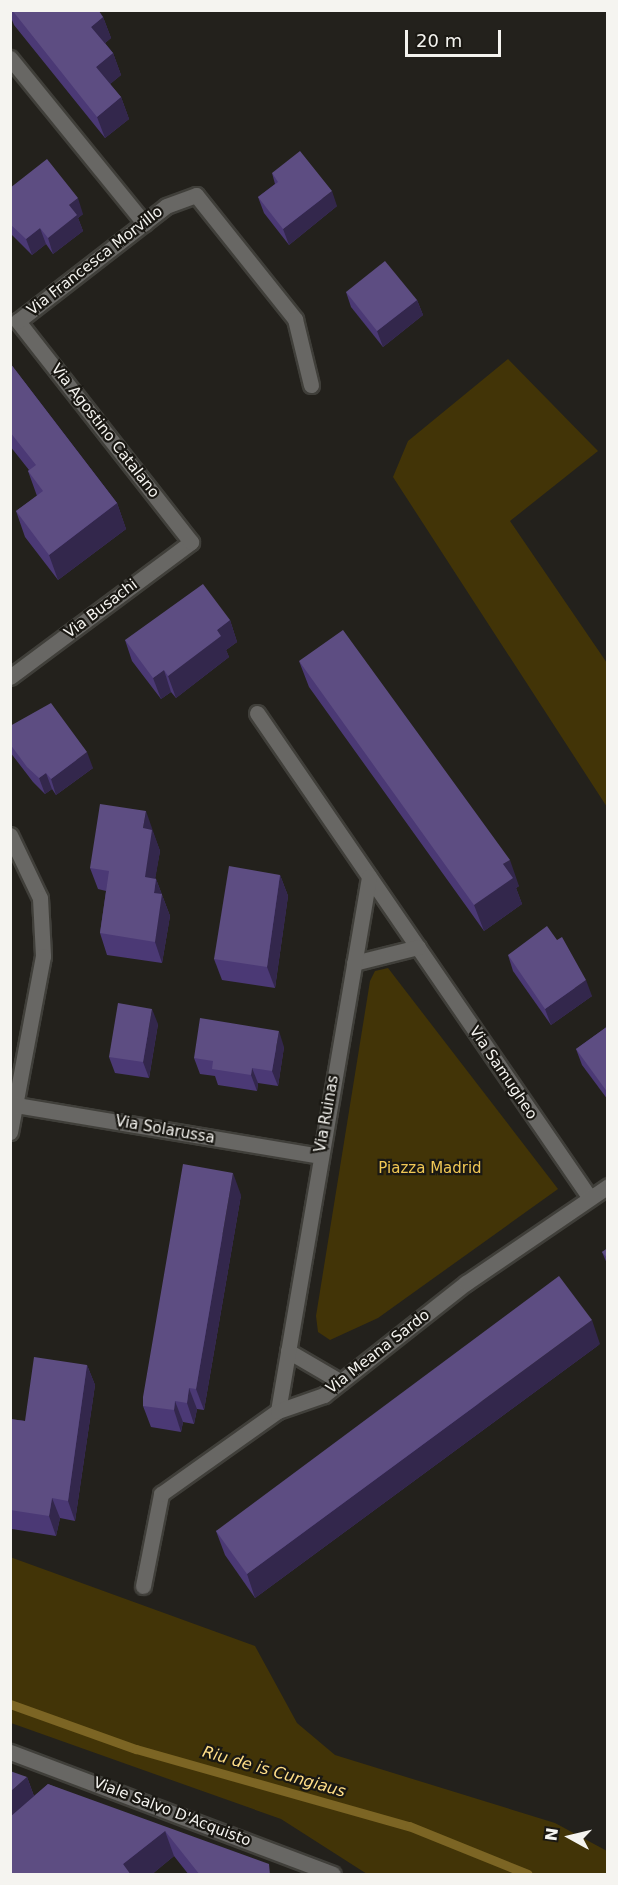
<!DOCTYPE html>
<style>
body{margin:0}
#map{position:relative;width:618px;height:1885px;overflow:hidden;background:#23211c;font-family:"DejaVu Sans",sans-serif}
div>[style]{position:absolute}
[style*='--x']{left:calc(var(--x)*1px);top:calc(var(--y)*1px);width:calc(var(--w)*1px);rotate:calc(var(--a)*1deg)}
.green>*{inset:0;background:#423407}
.stream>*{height:9px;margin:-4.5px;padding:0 4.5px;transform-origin:4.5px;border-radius:4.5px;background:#7c6524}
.roads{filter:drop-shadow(2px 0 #403f3a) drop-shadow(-2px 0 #403f3a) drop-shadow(0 2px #403f3a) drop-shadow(0 -2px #403f3a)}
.minor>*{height:15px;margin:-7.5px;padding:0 7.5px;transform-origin:7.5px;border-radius:7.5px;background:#686764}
.wall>*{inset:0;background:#4b3975}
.shaded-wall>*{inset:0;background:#33274c}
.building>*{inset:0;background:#5d4d82}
span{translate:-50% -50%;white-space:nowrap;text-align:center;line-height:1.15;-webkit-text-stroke:4.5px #1a1813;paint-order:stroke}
.street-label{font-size:15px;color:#f5f4f0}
.park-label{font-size:15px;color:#f1c855}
.water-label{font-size:16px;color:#ffde88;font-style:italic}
.frame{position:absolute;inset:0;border:12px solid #f5f4f0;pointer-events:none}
.north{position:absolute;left:540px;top:1807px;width:60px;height:60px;-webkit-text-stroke:4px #1a1813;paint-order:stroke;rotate:278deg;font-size:16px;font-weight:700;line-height:24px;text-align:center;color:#f5f4f0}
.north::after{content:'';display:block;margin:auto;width:21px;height:27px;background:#f5f4f0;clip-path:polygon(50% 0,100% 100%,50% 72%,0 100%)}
.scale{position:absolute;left:405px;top:30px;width:96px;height:27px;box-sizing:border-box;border:3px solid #f5f4f0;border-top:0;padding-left:8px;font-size:18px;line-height:21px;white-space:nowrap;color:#f5f4f0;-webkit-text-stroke:4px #1a1813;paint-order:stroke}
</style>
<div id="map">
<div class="green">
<i style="clip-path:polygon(508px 359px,598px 451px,510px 521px,607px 663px,607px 807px,393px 477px,408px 441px)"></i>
<i style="clip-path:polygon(388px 968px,558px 1189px,378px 1318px,330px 1340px,318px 1332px,316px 1316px,370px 981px,375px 971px)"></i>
<i style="clip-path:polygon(10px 1557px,255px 1646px,297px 1723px,335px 1755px,555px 1823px,607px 1851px,607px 1874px,367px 1874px,281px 1819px,11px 1723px)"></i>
</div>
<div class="stream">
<i style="--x:10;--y:1704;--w:134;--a:19.7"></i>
<i style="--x:136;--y:1749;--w:284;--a:15.8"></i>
<i style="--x:409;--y:1826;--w:128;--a:22"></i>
</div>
<div class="roads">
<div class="minor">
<i style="--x:10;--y:58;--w:213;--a:50.9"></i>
<i style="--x:10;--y:677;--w:226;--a:-36.7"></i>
<i style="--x:191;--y:542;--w:281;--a:-128.1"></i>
<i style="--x:18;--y:321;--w:187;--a:-37.8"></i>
<i style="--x:166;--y:206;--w:32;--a:-20"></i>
<i style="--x:196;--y:195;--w:159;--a:51.4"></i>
<i style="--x:295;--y:319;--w:68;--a:76.4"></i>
<i style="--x:257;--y:713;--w:588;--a:55.53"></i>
<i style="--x:10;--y:835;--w:70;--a:64.5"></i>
<i style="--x:40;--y:898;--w:58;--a:87"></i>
<i style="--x:43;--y:956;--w:179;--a:100.6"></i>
<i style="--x:354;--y:963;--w:66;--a:-14"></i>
<i style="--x:10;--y:1104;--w:314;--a:9.5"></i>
<i style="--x:288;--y:1351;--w:61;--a:30.3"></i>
<i style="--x:278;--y:1411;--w:542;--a:-80.33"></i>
<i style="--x:143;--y:1586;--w:94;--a:-78.9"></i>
<i style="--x:161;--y:1494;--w:143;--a:-35.4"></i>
<i style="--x:278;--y:1411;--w:49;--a:-19.2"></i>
<i style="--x:324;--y:1395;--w:181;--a:-38.3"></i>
<i style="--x:466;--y:1283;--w:172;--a:-34.3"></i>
<i style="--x:10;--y:1752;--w:345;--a:20.7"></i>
</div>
</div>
<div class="wall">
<i style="clip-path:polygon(10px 10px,98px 10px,103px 17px,111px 38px,105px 43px,113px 53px,121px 75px,110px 84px,121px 97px,129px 119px,105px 138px,14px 25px,10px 15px)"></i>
<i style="clip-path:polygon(272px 173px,337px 206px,289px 245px,264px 213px,258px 197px,275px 184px)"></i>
<i style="clip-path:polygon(10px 188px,83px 214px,78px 218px,83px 231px,53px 254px,46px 244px,32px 255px,10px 233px)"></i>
<i style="clip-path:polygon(346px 292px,417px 300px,423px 315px,383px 347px,351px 307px)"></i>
<i style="clip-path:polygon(10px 363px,117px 503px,126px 529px,58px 580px,25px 537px,16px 511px,37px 496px,28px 471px,29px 470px,10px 446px)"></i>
<i style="clip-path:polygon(230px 620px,237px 642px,226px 650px,229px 657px,176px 698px,171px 692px,161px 699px,132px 661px,125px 640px)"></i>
<i style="clip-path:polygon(299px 661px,519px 886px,516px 888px,522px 904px,484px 931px,309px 687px)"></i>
<i style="clip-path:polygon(10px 726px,93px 768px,56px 795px,52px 789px,45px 794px,33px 782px,10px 752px)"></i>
<i style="clip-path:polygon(154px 833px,154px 835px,160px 851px,155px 878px,156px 879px,170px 916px,162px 963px,107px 955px,100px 933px,106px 891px,98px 889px,90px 868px)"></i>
<i style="clip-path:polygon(280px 875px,288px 896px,275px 988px,222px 980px,214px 959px)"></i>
<i style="clip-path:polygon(508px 955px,592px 996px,551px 1025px,513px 971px)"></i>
<i style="clip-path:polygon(158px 1024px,149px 1078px,115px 1073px,109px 1057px)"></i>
<i style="clip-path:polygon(608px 1026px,608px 1100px,582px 1065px,576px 1049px)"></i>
<i style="clip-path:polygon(284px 1047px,278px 1086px,258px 1083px,257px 1091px,218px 1085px,215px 1076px,200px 1074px,194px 1058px)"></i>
<i style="clip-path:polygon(241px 1195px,204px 1410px,197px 1409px,194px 1424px,183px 1422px,181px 1432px,151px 1427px,143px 1406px)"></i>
<i style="clip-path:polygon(608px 1248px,608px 1266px,602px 1252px)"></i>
<i style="clip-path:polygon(600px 1344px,255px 1598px,225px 1555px,216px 1531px)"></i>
<i style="clip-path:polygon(87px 1365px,95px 1385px,75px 1521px,60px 1518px,56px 1536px,12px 1529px,10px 1525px,10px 1419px,25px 1421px)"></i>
<i style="clip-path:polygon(27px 1777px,34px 1796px,48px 1784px,273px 1875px,189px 1875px,174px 1856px,151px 1875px,10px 1875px)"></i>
</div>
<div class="shaded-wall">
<i style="clip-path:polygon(103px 17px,111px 38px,99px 48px,91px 27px)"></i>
<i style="clip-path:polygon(113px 53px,121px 75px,104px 89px,96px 67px)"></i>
<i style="clip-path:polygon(121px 97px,129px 119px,105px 138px,97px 117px)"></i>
<i style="clip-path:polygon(332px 191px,337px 206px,289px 245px,283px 229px)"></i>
<i style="clip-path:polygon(78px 198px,83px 214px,78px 218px,83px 231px,53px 254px,48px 238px,69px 205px)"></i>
<i style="clip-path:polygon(40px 228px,46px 244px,32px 255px,26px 239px)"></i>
<i style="clip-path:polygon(417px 300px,423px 315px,383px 347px,377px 331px)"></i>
<i style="clip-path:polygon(117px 503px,126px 529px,58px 580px,49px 555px)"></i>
<i style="clip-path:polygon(230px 620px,237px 642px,226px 650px,229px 657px,176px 698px,168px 676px,217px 630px)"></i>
<i style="clip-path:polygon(164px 670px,171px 692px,161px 699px,153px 678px)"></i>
<i style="clip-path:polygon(87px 752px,93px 768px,56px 795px,51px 779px)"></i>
<i style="clip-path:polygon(46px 773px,52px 789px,45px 794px,39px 778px)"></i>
<i style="clip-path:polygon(146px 811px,160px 851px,152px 898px,145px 877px,143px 828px)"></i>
<i style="clip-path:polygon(510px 860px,519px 886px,516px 888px,522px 904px,484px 931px,474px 905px,503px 864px)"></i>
<i style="clip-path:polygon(280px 875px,288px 896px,275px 988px,267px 967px)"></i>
<i style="clip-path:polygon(156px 879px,170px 916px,162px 963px,155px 942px,154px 893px)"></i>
<i style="clip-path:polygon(586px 980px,592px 996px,551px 1025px,545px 1009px)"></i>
<i style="clip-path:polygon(152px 1009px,158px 1024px,149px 1078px,143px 1062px)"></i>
<i style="clip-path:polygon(279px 1031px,284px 1047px,278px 1086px,272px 1071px)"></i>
<i style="clip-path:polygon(252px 1068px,258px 1083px,257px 1091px,251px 1075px)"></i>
<i style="clip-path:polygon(233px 1173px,241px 1195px,204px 1410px,196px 1389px)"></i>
<i style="clip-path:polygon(592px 1320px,600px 1344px,255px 1598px,247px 1574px)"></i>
<i style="clip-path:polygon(87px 1365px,95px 1385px,75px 1521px,68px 1501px)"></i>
<i style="clip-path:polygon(189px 1388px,197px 1409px,194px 1424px,187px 1403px)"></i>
<i style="clip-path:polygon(175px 1401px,183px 1422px,181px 1432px,174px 1410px)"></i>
<i style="clip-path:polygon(52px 1498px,60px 1518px,56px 1536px,49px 1516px)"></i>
<i style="clip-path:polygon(27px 1777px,36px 1802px,10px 1825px,10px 1792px)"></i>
<i style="clip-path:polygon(165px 1831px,174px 1856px,151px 1875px,127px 1875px,123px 1864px)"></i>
</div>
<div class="building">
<i style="clip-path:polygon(12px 10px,98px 10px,103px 17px,91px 27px,113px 53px,96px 67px,121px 97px,97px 117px)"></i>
<i style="clip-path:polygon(300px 151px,332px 191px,283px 229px,258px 197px,278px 182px,272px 173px)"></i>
<i style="clip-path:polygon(47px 159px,78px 198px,69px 205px,77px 215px,48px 238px,40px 228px,26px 239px,10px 224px,10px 188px)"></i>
<i style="clip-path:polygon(385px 261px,417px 300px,377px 331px,346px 292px)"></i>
<i style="clip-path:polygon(10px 363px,117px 503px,49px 555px,16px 511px,43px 491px,28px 471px,36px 465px,10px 432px)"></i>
<i style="clip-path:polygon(203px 584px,230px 620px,217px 630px,221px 636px,168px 676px,164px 670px,153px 678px,125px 640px)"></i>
<i style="clip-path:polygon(343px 630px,510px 860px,503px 864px,513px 878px,474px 905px,299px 661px)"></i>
<i style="clip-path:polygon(51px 703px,87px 752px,51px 779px,46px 773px,39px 778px,27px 767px,10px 744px,10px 726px)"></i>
<i style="clip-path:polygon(100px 804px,146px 811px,143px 828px,152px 830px,145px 877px,156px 879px,154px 893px,162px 894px,155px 942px,100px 933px,109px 871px,90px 868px)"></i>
<i style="clip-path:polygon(229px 866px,280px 875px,267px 967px,214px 959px)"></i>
<i style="clip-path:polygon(547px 926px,557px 940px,562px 937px,586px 980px,545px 1009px,508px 955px)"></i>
<i style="clip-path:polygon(118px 1003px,152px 1009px,143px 1062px,109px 1057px)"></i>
<i style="clip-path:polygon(200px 1018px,279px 1031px,272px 1071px,252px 1068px,251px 1075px,212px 1069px,213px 1061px,194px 1058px)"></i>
<i style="clip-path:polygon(608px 1026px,608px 1093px,576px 1049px)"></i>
<i style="clip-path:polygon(183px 1164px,233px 1173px,196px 1389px,189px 1388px,187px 1403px,175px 1401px,174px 1410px,143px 1406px,143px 1397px)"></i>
<i style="clip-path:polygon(608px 1248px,608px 1259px,602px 1252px)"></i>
<i style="clip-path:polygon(559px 1276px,592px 1320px,247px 1574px,216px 1531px)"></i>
<i style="clip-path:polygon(34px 1357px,87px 1365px,68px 1501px,52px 1498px,49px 1516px,10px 1510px,10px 1419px,25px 1421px)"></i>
<i style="clip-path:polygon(10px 1771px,27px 1777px,10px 1792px)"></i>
<i style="clip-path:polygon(48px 1784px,269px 1864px,270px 1875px,200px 1875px,165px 1831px,123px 1864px,131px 1875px,10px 1875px,10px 1817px)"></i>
</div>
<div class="street-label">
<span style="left:95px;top:261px;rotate:-38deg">Via Francesca Morvillo</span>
<span style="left:105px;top:431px;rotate:52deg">Via Agostino Catalano</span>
<span style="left:101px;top:609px;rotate:-37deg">Via Busachi</span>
<span style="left:503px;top:1073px;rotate:56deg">Via Samugheo</span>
<span style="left:327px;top:1114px;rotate:-80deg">Via Ruinas</span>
<span style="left:165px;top:1130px;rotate:10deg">Via Solarussa</span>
<span style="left:378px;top:1352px;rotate:-38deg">Via Meana Sardo</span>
<span style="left:172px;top:1812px;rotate:21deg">Viale Salvo D'Acquisto</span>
</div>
<div class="park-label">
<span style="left:430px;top:1169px">Piazza Madrid</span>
</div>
<div class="water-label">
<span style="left:274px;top:1772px;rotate:16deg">Riu de is Cungiaus</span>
</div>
<div class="frame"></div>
<div class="north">N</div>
<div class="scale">20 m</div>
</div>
